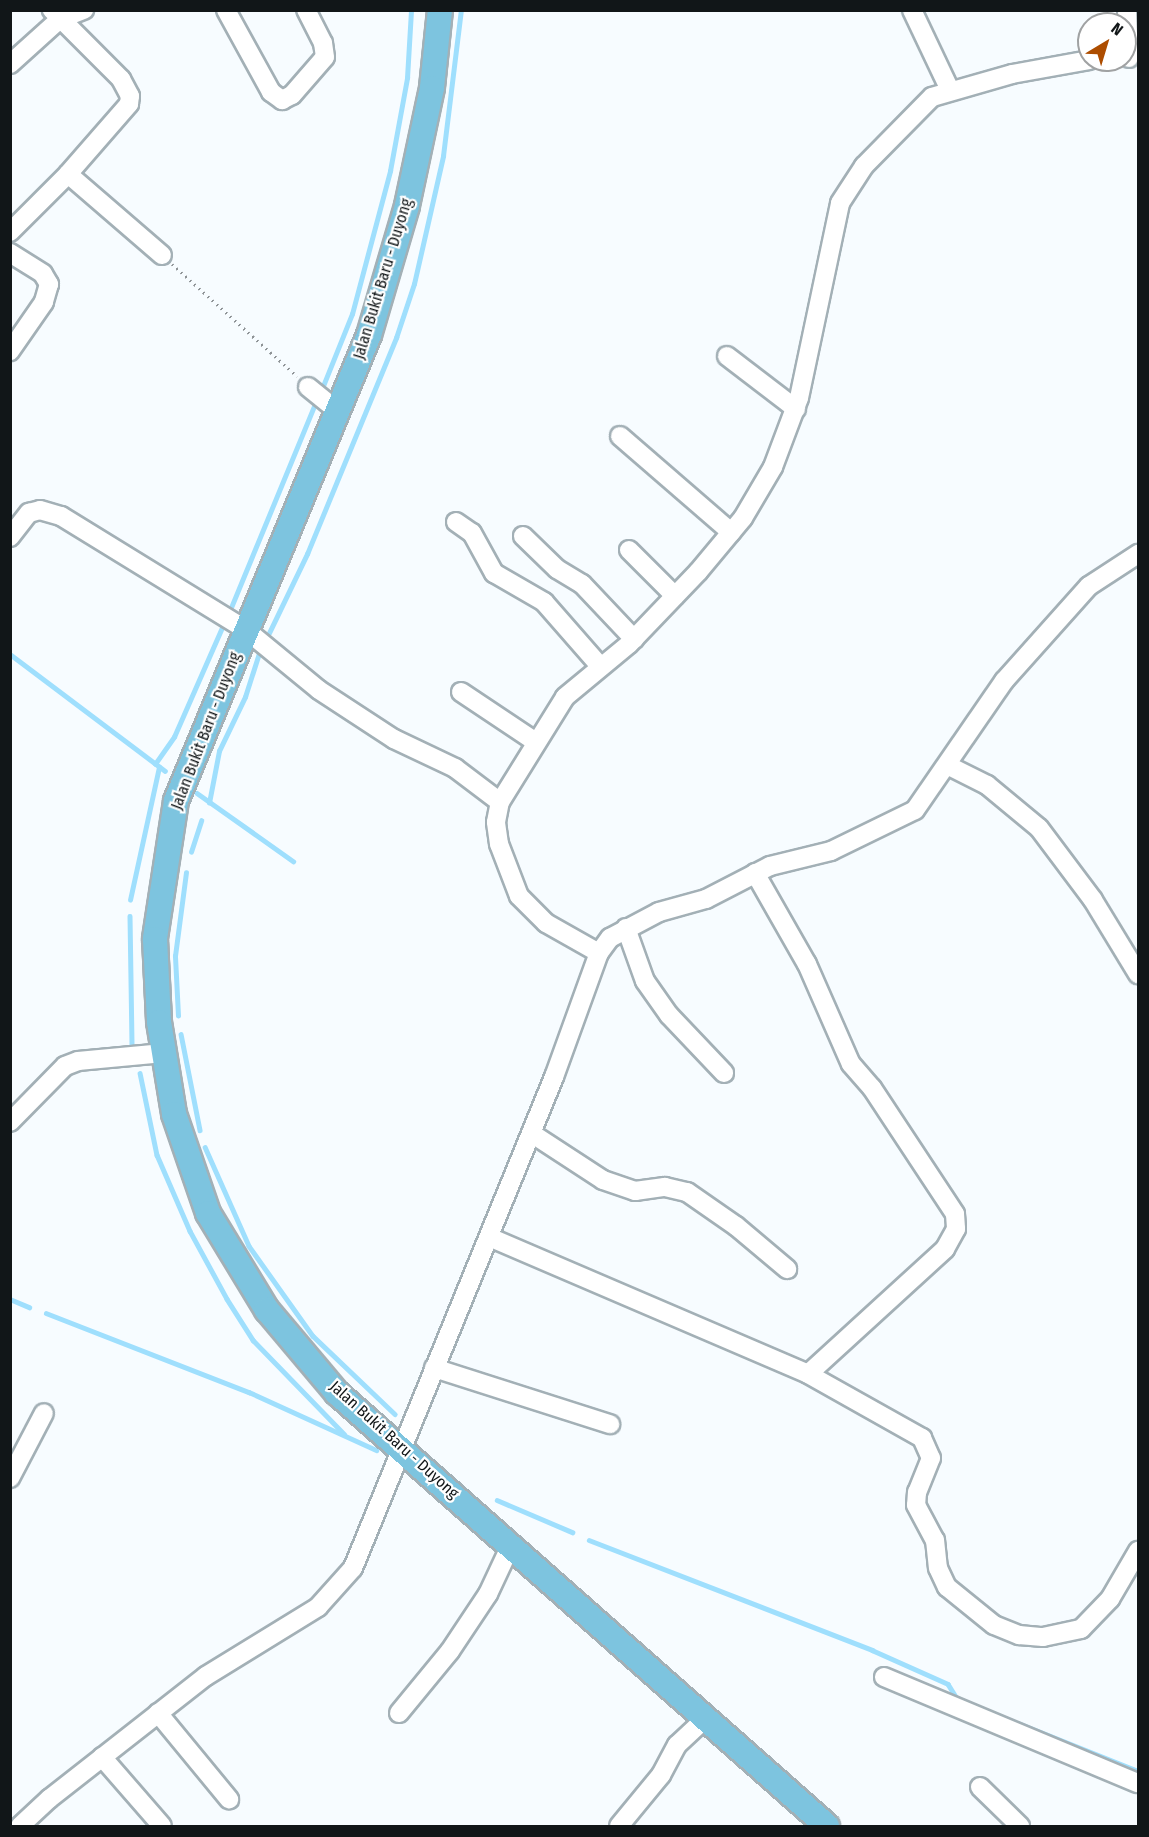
<!DOCTYPE html>
<style>
body{margin:0}
#map{position:relative;width:1149px;height:1837px;overflow:hidden;background:#f7fcff;font-family:"Fira Sans Condensed",sans-serif}
div>[style]{position:absolute}
[style*='--x']{left:calc(var(--x)*1px);top:calc(var(--y)*1px);width:calc(var(--w)*1px);rotate:calc(var(--a)*1deg)}
.stream>*{height:4.5px;margin:-2.25px;padding:0 2.25px;transform-origin:2.25px;border-radius:2.25px;background:#9fdffd}
.path>*{height:3px;margin-top:-1.5px;transform-origin:0;background:repeating-linear-gradient(90deg,#8e9396 0 1.5px,transparent 0 6px)}
.roads{filter:drop-shadow(2px 0 #a3b0b6) drop-shadow(-2px 0 #a3b0b6) drop-shadow(0 2px #a3b0b6) drop-shadow(0 -2px #a3b0b6)}
.minor>*{height:18px;margin:-9px;padding:0 9px;transform-origin:9px;border-radius:9px;background:#fff}
.major>*{height:24px;margin:-12px;padding:0 12px;transform-origin:12px;border-radius:12px;background:#7dc4df}
span{translate:-50% -50%;white-space:nowrap;text-align:center;line-height:1.15;-webkit-text-stroke:4.5px #fff;paint-order:stroke}
.street-label{font-size:16px;color:#111618}
.frame{position:absolute;inset:0;border:12px solid #111618;pointer-events:none}
.north{position:absolute;left:1077px;top:12px;width:60px;height:60px;box-sizing:border-box;background:#fff;border:2px solid #a0a2a3;border-radius:50%;rotate:38deg;font-size:16px;font-weight:700;line-height:24px;text-align:center;color:#111618}
.north::after{content:'';display:block;margin:auto;width:21px;height:27px;background:#ad4d00;clip-path:polygon(50% 0,100% 100%,50% 72%,0 100%)}
</style>
<div id="map">
<div class="stream">
<i style="--x:321;--y:391;--w:83;--a:-68.1"></i>
<i style="--x:352;--y:314;--w:148;--a:-75.1"></i>
<i style="--x:390;--y:171;--w:95;--a:-79.6"></i>
<i style="--x:407;--y:78;--w:68;--a:-86.6"></i>
<i style="--x:230;--y:610;--w:228;--a:-67.6"></i>
<i style="--x:269;--y:633;--w:88;--a:-64.3"></i>
<i style="--x:307;--y:554;--w:234;--a:-67.6"></i>
<i style="--x:396;--y:338;--w:57;--a:-71.6"></i>
<i style="--x:414;--y:284;--w:131;--a:-77.2"></i>
<i style="--x:443;--y:156;--w:147;--a:-83"></i>
<i style="--x:10;--y:654;--w:194;--a:37"></i>
<i style="--x:155;--y:764;--w:33;--a:-55"></i>
<i style="--x:174;--y:737;--w:124;--a:-66.3"></i>
<i style="--x:197;--y:793;--w:118;--a:35.3"></i>
<i style="--x:209;--y:803;--w:53;--a:-79.1"></i>
<i style="--x:219;--y:751;--w:60;--a:-64.3"></i>
<i style="--x:245;--y:697;--w:49;--a:-72.3"></i>
<i style="--x:191;--y:852;--w:33;--a:-72"></i>
<i style="--x:130;--y:900;--w:136;--a:-77.7"></i>
<i style="--x:130;--y:916;--w:130;--a:89.1"></i>
<i style="--x:178;--y:1016;--w:60;--a:-92.9"></i>
<i style="--x:175;--y:956;--w:84;--a:-82.5"></i>
<i style="--x:181;--y:1034;--w:98;--a:78.8"></i>
<i style="--x:140;--y:1073;--w:84;--a:78.3"></i>
<i style="--x:157;--y:1155;--w:83;--a:66.5"></i>
<i style="--x:190;--y:1231;--w:77;--a:61.4"></i>
<i style="--x:227;--y:1299;--w:49;--a:57.6"></i>
<i style="--x:253;--y:1340;--w:131;--a:45.9"></i>
<i style="--x:205;--y:1147;--w:108;--a:66"></i>
<i style="--x:249;--y:1246;--w:110;--a:54.6"></i>
<i style="--x:313;--y:1336;--w:113;--a:43.6"></i>
<i style="--x:10;--y:1299;--w:21;--a:23"></i>
<i style="--x:46;--y:1313;--w:218;--a:21.3"></i>
<i style="--x:249;--y:1392;--w:140;--a:24.5"></i>
<i style="--x:497;--y:1500;--w:82;--a:23.1"></i>
<i style="--x:589;--y:1540;--w:304;--a:21.2"></i>
<i style="--x:872;--y:1650;--w:83;--a:24.1"></i>
<i style="--x:948;--y:1684;--w:15;--a:58"></i>
<i style="--x:956;--y:1697;--w:11;--a:27"></i>
<i style="--x:1018;--y:1723;--w:129;--a:21.8"></i>
</div>
<div class="path">
<i style="--x:172;--y:264;--w:168;--a:41.9"></i>
</div>
<div class="roads">
<div class="minor">
<i style="--x:226;--y:10;--w:94;--a:61.2"></i>
<i style="--x:271;--y:92;--w:14;--a:36"></i>
<i style="--x:282;--y:100;--w:11;--a:-27"></i>
<i style="--x:292;--y:95;--w:50;--a:-49"></i>
<i style="--x:325;--y:57;--w:14;--a:-98"></i>
<i style="--x:323;--y:43;--w:37;--a:-117"></i>
<i style="--x:912;--y:10;--w:89;--a:64.6"></i>
<i style="--x:1127;--y:10;--w:48;--a:87.6"></i>
<i style="--x:10;--y:64;--w:67;--a:-42"></i>
<i style="--x:60;--y:19;--w:26;--a:-21"></i>
<i style="--x:68;--y:174;--w:124;--a:40.8"></i>
<i style="--x:10;--y:232;--w:82;--a:-45"></i>
<i style="--x:68;--y:174;--w:93;--a:-48.9"></i>
<i style="--x:129;--y:104;--w:8;--a:-83"></i>
<i style="--x:130;--y:96;--w:19;--a:-118"></i>
<i style="--x:121;--y:79;--w:98;--a:-135"></i>
<i style="--x:10;--y:253;--w:39;--a:32"></i>
<i style="--x:43;--y:274;--w:12;--a:59"></i>
<i style="--x:49;--y:284;--w:19;--a:106"></i>
<i style="--x:44;--y:302;--w:60;--a:124.8"></i>
<i style="--x:727;--y:356;--w:87;--a:37.5"></i>
<i style="--x:308;--y:387;--w:38;--a:39"></i>
<i style="--x:620;--y:436;--w:147;--a:40.9"></i>
<i style="--x:456;--y:522;--w:19;--a:35"></i>
<i style="--x:472;--y:533;--w:46;--a:61.2"></i>
<i style="--x:494;--y:573;--w:58;--a:30.1"></i>
<i style="--x:544;--y:602;--w:86;--a:48.8"></i>
<i style="--x:523;--y:536;--w:47;--a:44.1"></i>
<i style="--x:557;--y:569;--w:29;--a:31"></i>
<i style="--x:582;--y:584;--w:76;--a:46.6"></i>
<i style="--x:10;--y:537;--w:31;--a:-52"></i>
<i style="--x:29;--y:513;--w:11;--a:-15"></i>
<i style="--x:40;--y:510;--w:22;--a:16"></i>
<i style="--x:61;--y:516;--w:217;--a:31.6"></i>
<i style="--x:246;--y:630;--w:94;--a:39.4"></i>
<i style="--x:319;--y:690;--w:90;--a:33.2"></i>
<i style="--x:394;--y:739;--w:68;--a:25.4"></i>
<i style="--x:455;--y:768;--w:56;--a:37.1"></i>
<i style="--x:629;--y:550;--w:65;--a:45"></i>
<i style="--x:461;--y:692;--w:90;--a:33.7"></i>
<i style="--x:947;--y:765;--w:45;--a:26.6"></i>
<i style="--x:987;--y:785;--w:67;--a:39.6"></i>
<i style="--x:1039;--y:828;--w:90;--a:53.1"></i>
<i style="--x:1093;--y:900;--w:87;--a:58.7"></i>
<i style="--x:755;--y:873;--w:105;--a:60.3"></i>
<i style="--x:807;--y:964;--w:109;--a:66.3"></i>
<i style="--x:851;--y:1064;--w:32;--a:49"></i>
<i style="--x:872;--y:1088;--w:151;--a:56.6"></i>
<i style="--x:955;--y:1214;--w:15;--a:86"></i>
<i style="--x:956;--y:1229;--w:23;--a:119"></i>
<i style="--x:945;--y:1249;--w:185;--a:137.6"></i>
<i style="--x:626;--y:928;--w:56;--a:70.3"></i>
<i style="--x:645;--y:981;--w:42;--a:54.8"></i>
<i style="--x:669;--y:1015;--w:80;--a:46.5"></i>
<i style="--x:599;--y:953;--w:61;--a:-150.5"></i>
<i style="--x:546;--y:923;--w:38;--a:-135"></i>
<i style="--x:519;--y:896;--w:56;--a:-111"></i>
<i style="--x:499;--y:844;--w:22;--a:-98"></i>
<i style="--x:496;--y:822;--w:20;--a:-79"></i>
<i style="--x:500;--y:802;--w:123;--a:-58.2"></i>
<i style="--x:565;--y:697;--w:83;--a:-39.6"></i>
<i style="--x:629;--y:644;--w:100;--a:-46.2"></i>
<i style="--x:698;--y:572;--w:70;--a:-50.2"></i>
<i style="--x:743;--y:518;--w:59;--a:-59.5"></i>
<i style="--x:773;--y:467;--w:74;--a:-69.4"></i>
<i style="--x:799;--y:398;--w:199;--a:-78.1"></i>
<i style="--x:840;--y:203;--w:44;--a:-57"></i>
<i style="--x:864;--y:166;--w:97;--a:-45.4"></i>
<i style="--x:932;--y:97;--w:83;--a:-16"></i>
<i style="--x:1012;--y:74;--w:78;--a:-10.3"></i>
<i style="--x:10;--y:1122;--w:78;--a:-45.5"></i>
<i style="--x:65;--y:1066;--w:14;--a:-21"></i>
<i style="--x:78;--y:1061;--w:86;--a:-5.3"></i>
<i style="--x:531;--y:1133;--w:86;--a:33.1"></i>
<i style="--x:603;--y:1180;--w:34;--a:19"></i>
<i style="--x:635;--y:1191;--w:30;--a:-8"></i>
<i style="--x:665;--y:1187;--w:23;--a:13"></i>
<i style="--x:687;--y:1192;--w:60;--a:34.8"></i>
<i style="--x:736;--y:1226;--w:67;--a:40.1"></i>
<i style="--x:489;--y:1237;--w:347;--a:23.2"></i>
<i style="--x:808;--y:1374;--w:131;--a:29.3"></i>
<i style="--x:922;--y:1438;--w:22;--a:66"></i>
<i style="--x:931;--y:1458;--w:37;--a:112"></i>
<i style="--x:917;--y:1492;--w:13;--a:94"></i>
<i style="--x:916;--y:1505;--w:40;--a:62"></i>
<i style="--x:935;--y:1540;--w:28;--a:84"></i>
<i style="--x:938;--y:1568;--w:21;--a:65"></i>
<i style="--x:947;--y:1587;--w:60;--a:39"></i>
<i style="--x:994;--y:1625;--w:27;--a:22"></i>
<i style="--x:1019;--y:1635;--w:24;--a:5"></i>
<i style="--x:1043;--y:1637;--w:39;--a:-12"></i>
<i style="--x:1081;--y:1629;--w:42;--a:-46"></i>
<i style="--x:1110;--y:1599;--w:56;--a:-59.7"></i>
<i style="--x:434;--y:1368;--w:185;--a:17.7"></i>
<i style="--x:10;--y:1478;--w:73;--a:-62.4"></i>
<i style="--x:884;--y:1677;--w:275;--a:22.7"></i>
<i style="--x:158;--y:1713;--w:112;--a:50.5"></i>
<i style="--x:399;--y:1713;--w:80;--a:-50.6"></i>
<i style="--x:450;--y:1651;--w:69;--a:-56.3"></i>
<i style="--x:488;--y:1594;--w:54;--a:-64.9"></i>
<i style="--x:102;--y:1757;--w:91;--a:49"></i>
<i style="--x:980;--y:1787;--w:56;--a:44.3"></i>
<i style="--x:20;--y:1826;--w:40;--a:-43"></i>
<i style="--x:49;--y:1799;--w:199;--a:-38.1"></i>
<i style="--x:206;--y:1676;--w:132;--a:-31.6"></i>
<i style="--x:318;--y:1607;--w:52;--a:-48.1"></i>
<i style="--x:353;--y:1568;--w:531;--a:-67.74"></i>
<i style="--x:554;--y:1077;--w:132;--a:-70.1"></i>
<i style="--x:599;--y:953;--w:19;--a:-54"></i>
<i style="--x:610;--y:938;--w:55;--a:-28"></i>
<i style="--x:659;--y:912;--w:49;--a:-15.5"></i>
<i style="--x:706;--y:899;--w:72;--a:-27.3"></i>
<i style="--x:770;--y:866;--w:63;--a:-13.8"></i>
<i style="--x:831;--y:851;--w:93;--a:-26"></i>
<i style="--x:915;--y:810;--w:157;--a:-55.4"></i>
<i style="--x:1004;--y:681;--w:127;--a:-48.2"></i>
<i style="--x:1089;--y:586;--w:59;--a:-33.1"></i>
<i style="--x:619;--y:1826;--w:66;--a:-50.5"></i>
<i style="--x:661;--y:1775;--w:34;--a:-62"></i>
<i style="--x:677;--y:1745;--w:37;--a:-43"></i>
</div>
<div class="major">
<i style="--x:440;--y:10;--w:78;--a:95.9"></i>
<i style="--x:432;--y:88;--w:121;--a:102"></i>
<i style="--x:407;--y:206;--w:134;--a:106.4"></i>
<i style="--x:369;--y:335;--w:504;--a:112.5"></i>
<i style="--x:176;--y:801;--w:140;--a:98.7"></i>
<i style="--x:155;--y:939;--w:83;--a:87.2"></i>
<i style="--x:159;--y:1022;--w:93;--a:80.7"></i>
<i style="--x:174;--y:1114;--w:105;--a:71"></i>
<i style="--x:208;--y:1213;--w:114;--a:58.7"></i>
<i style="--x:267;--y:1310;--w:109;--a:49.9"></i>
<i style="--x:337;--y:1393;--w:654;--a:41.47"></i>
</div>
</div>
<div class="street-label">
<span style="left:383px;top:279px;rotate:-73deg">Jalan Bukit Baru - Duyong</span>
<span style="left:206px;top:731px;rotate:-69deg">Jalan Bukit Baru - Duyong</span>
<span style="left:394px;top:1440px;rotate:42deg">Jalan Bukit Baru - Duyong</span>
</div>
<div class="frame"></div>
<div class="north">N</div>
</div>
